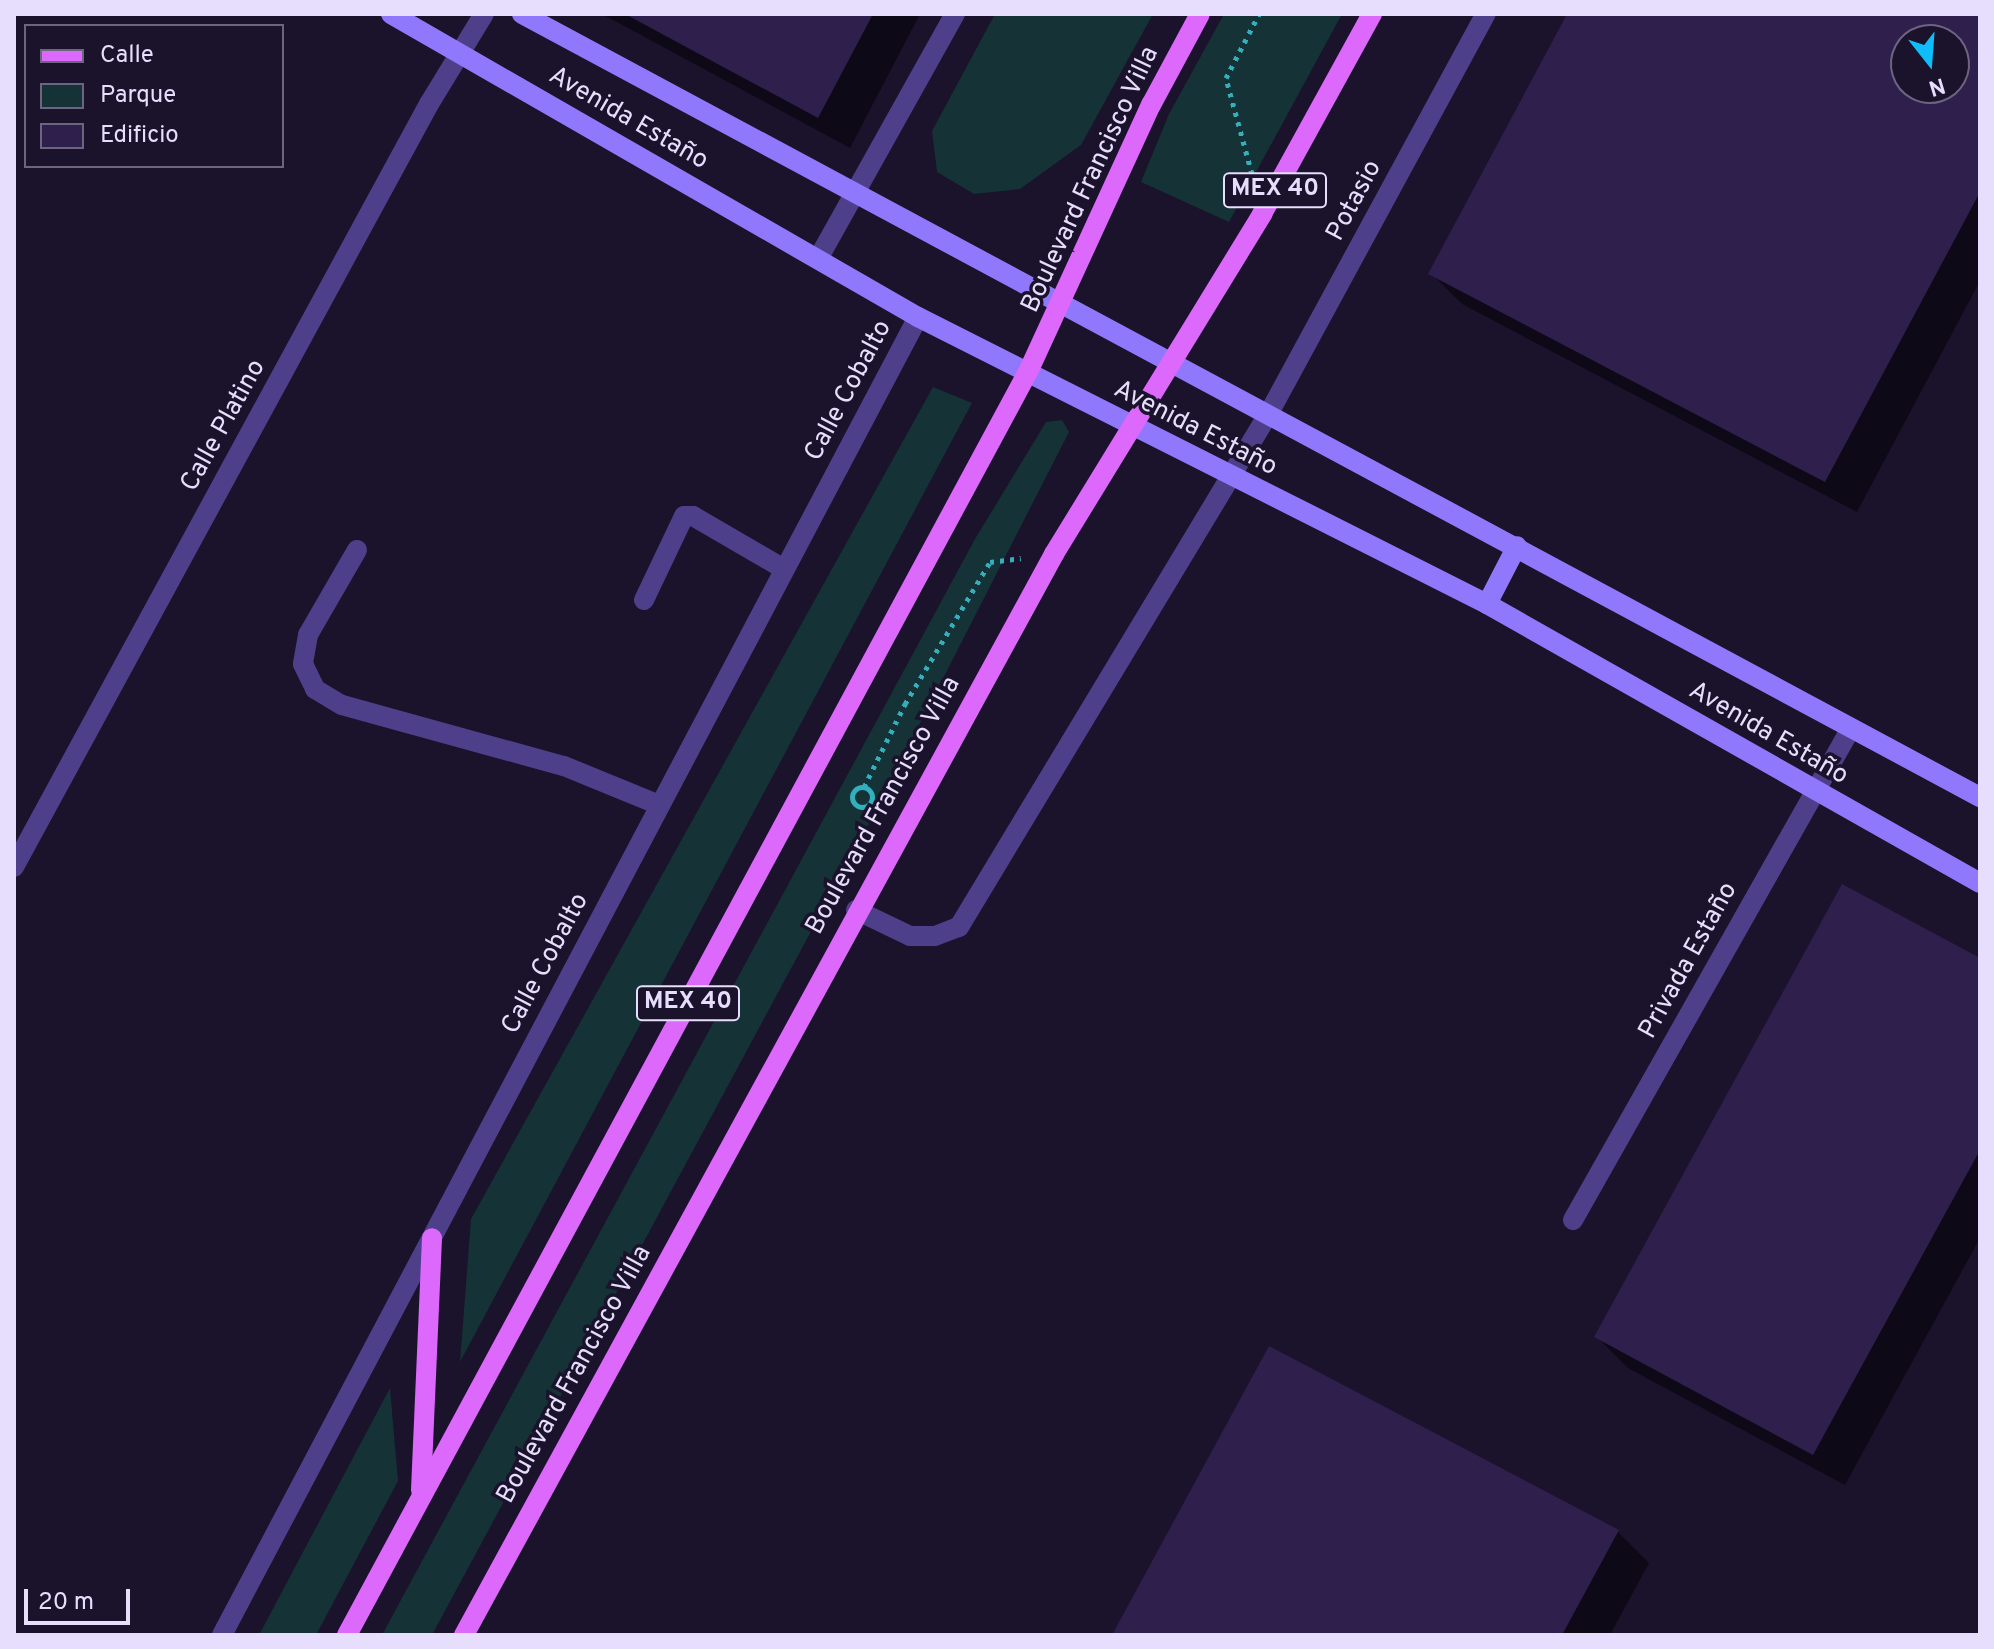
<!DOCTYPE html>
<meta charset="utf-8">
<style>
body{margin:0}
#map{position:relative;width:1994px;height:1649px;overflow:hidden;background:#1b122c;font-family:Overpass,sans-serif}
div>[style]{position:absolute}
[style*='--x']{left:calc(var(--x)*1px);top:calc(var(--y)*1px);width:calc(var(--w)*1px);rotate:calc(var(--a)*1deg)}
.green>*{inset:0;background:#153236}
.shadow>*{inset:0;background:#0007}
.building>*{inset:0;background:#2f1f4d}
.path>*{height:5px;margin-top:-2.5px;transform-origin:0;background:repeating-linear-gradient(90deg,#34afbd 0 4px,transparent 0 10px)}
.path>.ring{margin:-2.5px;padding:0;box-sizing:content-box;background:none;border:5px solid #34afbd;border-radius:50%}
.lane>*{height:20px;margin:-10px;padding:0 10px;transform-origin:10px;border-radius:10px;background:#4e3f8a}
.street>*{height:20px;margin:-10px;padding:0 10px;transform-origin:10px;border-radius:10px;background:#4e3f8a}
.secondary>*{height:20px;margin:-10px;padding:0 10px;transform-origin:10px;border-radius:10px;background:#9078fc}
.primary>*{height:20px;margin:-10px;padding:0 10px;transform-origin:10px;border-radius:10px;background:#dc68fc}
span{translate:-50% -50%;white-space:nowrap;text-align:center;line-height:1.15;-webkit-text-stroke:7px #1b122c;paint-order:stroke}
.shield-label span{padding:2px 6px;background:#1b122c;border:2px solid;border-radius:6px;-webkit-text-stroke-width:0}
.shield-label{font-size:24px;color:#e7defe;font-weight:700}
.street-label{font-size:26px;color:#e7defe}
.frame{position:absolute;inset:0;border:16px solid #e7defe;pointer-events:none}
.legend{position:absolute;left:24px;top:24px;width:260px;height:144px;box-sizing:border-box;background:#1b122c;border:2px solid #6d6480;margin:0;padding:10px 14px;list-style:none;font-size:24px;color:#e7defe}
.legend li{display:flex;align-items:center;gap:16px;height:40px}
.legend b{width:40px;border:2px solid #6d6480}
.north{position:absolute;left:1890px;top:24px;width:80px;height:80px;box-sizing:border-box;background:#1b122c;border:2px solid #6d6480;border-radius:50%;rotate:163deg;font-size:22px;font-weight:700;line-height:32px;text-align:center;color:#e7defe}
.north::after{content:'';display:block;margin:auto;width:28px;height:36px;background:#0fbdfa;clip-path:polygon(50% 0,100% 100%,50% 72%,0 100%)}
.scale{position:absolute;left:24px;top:1589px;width:106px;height:36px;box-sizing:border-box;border:4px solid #e7defe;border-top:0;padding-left:10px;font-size:24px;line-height:28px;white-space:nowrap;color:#e7defe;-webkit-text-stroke:6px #1b122c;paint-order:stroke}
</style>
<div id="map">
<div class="green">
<i style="clip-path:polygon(995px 14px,1153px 14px,1081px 145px,1020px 189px,974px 194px,937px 172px,932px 131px)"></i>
<i style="clip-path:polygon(1224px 14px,1342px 14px,1229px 222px,1141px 182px,1169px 114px)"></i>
<i style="clip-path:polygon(933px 387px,972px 403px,460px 1362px,471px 1219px)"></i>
<i style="clip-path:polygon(1062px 420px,1069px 432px,864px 833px,432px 1635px,382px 1635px,975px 539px,1046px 422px)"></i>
<i style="clip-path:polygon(390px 1388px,398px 1481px,316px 1635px,259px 1635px)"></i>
</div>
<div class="shadow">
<i style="clip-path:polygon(602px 14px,920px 14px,850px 148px)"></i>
<i style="clip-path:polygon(evenodd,1569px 14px,1980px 14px,1980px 281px,1857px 512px,1462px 304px,1431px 273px,1569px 14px,1906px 40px,1954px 40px,1954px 88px,1906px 88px,1906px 40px)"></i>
<i style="clip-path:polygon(1980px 960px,1980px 1238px,1845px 1485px,1628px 1368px,1596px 1336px)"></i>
<i style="clip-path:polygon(1618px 1532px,1649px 1563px,1610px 1635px,1115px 1635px)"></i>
</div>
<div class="building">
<i style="clip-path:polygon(625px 14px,873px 14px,818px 118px)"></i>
<i style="clip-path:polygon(evenodd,1567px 14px,1980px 14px,1980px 192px,1825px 482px,1428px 274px,1567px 14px,1906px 40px,1954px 40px,1954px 88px,1906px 88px,1906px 40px)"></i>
<i style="clip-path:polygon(1842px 884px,1980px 958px,1980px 1150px,1813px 1455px,1594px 1337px)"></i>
<i style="clip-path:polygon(1269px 1346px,1619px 1530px,1562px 1635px,1112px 1635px)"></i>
</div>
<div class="path">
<i style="--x:1252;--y:174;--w:99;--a:-105.2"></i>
<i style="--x:1226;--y:78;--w:72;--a:-62.7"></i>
<i style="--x:864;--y:787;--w:93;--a:-63.7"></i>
<i style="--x:905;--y:704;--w:165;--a:-59.1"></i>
<i style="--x:990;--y:562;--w:31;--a:-7"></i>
<i class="ring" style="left:852px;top:787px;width:15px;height:15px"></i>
</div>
<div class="lane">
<i style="--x:357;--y:550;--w:98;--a:120"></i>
<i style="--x:308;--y:635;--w:29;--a:100"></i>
<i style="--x:303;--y:664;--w:28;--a:64"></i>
<i style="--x:315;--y:689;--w:31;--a:31"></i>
<i style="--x:342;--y:705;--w:230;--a:15.4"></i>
<i style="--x:564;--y:766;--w:103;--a:22.3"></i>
<i style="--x:644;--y:600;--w:93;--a:-64.5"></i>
<i style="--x:684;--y:516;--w:9;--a:0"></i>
<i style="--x:693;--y:516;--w:105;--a:30.2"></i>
<i style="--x:856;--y:910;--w:60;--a:25.7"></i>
<i style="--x:910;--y:936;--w:25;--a:0"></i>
<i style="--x:935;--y:936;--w:26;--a:-21"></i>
<i style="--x:959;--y:927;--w:600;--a:-58.91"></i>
<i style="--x:1269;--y:413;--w:454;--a:-61.5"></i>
<i style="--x:1573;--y:1220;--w:565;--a:-60.53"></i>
<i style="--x:222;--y:1635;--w:1490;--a:-62.16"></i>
</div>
<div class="street">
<i style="--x:818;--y:259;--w:281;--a:-60.8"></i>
<i style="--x:14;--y:867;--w:869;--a:-61.46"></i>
<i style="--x:429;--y:104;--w:105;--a:-58.6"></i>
</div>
<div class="secondary">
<i style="--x:391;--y:14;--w:608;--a:29.9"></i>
<i style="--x:918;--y:317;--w:637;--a:26.77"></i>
<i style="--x:1487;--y:604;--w:566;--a:29.51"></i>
<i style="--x:522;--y:14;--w:1655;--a:28.24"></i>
<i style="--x:1487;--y:604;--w:65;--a:-62.7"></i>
</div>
<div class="primary">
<i style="--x:421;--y:1490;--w:252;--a:-87.5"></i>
<i style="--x:347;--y:1635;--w:1435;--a:-61.67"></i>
<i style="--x:1028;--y:372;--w:294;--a:-65.3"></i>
<i style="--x:1151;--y:105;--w:103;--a:-61.7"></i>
<i style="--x:464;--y:1635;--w:1232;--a:-61.37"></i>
<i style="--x:1054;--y:554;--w:399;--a:-58.5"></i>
<i style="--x:1262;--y:214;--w:228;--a:-61.2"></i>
</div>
<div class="shield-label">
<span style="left:1275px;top:190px">MEX 40</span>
<span style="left:688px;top:1003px">MEX 40</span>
</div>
<div class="street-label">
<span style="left:628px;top:119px;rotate:30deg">Avenida Estaño</span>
<span style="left:1091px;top:180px;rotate:-65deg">Boulevard Francisco Villa</span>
<span style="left:1355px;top:201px;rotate:-62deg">Potasio</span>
<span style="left:849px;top:391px;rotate:-62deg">Calle Cobalto</span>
<span style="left:224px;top:426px;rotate:-61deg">Calle Platino</span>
<span style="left:1195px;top:429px;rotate:27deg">Avenida Estaño</span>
<span style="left:1768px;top:734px;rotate:30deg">Avenida Estaño</span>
<span style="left:884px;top:806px;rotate:-61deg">Boulevard Francisco Villa</span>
<span style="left:1689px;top:961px;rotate:-61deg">Privada Estaño</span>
<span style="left:546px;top:964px;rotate:-62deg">Calle Cobalto</span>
<span style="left:575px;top:1375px;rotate:-61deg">Boulevard Francisco Villa</span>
</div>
<div class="frame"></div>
<ul class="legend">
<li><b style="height:10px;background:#dc68fc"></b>Calle</li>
<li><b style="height:22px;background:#153236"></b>Parque</li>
<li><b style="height:22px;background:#2f1f4d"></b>Edificio</li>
</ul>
<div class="north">N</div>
<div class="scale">20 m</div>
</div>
